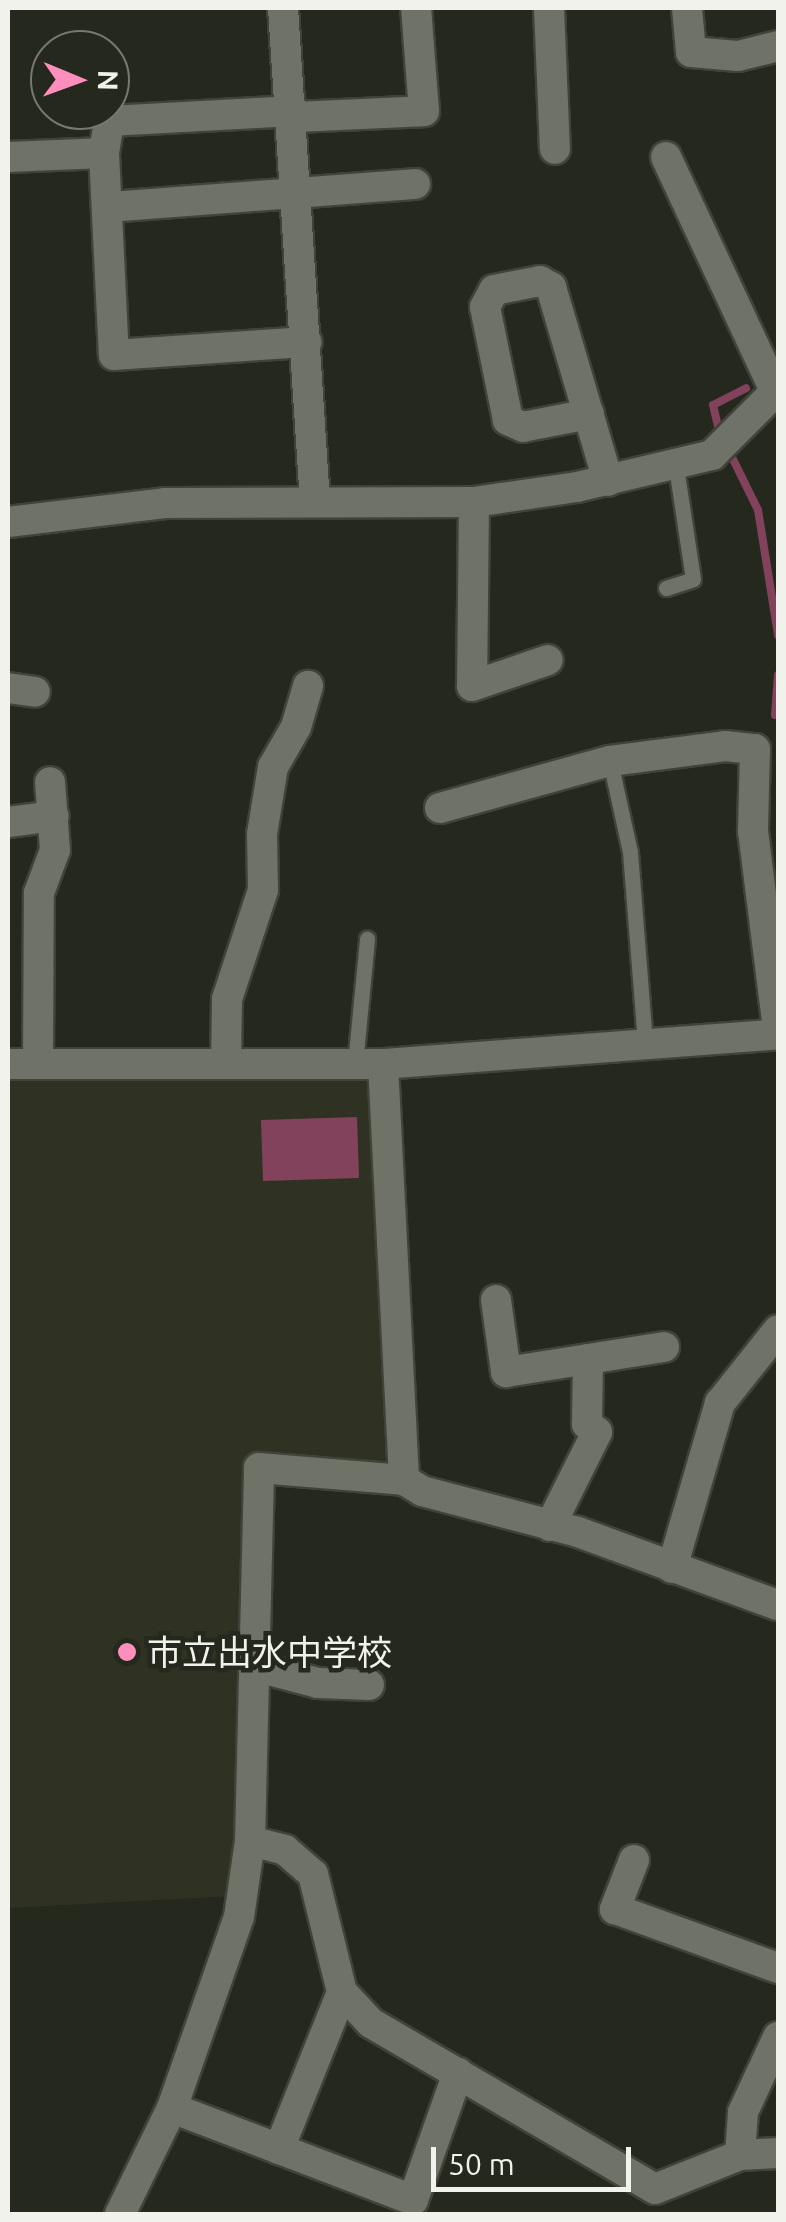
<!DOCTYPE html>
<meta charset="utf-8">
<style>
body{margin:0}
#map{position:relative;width:786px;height:2222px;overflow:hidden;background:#25281d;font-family:Ubuntu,"Noto Sans JP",sans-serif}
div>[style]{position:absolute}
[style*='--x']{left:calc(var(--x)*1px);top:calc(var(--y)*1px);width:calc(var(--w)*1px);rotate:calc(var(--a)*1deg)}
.built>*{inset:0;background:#2f3222}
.water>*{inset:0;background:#82425c}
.stream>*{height:8px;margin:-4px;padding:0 4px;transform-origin:4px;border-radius:4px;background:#82425c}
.roads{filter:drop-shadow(2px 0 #414239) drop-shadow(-2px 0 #414239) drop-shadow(0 2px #414239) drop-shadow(0 -2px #414239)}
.lane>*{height:15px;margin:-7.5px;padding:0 7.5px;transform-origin:7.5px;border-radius:7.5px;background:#6f7266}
.street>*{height:30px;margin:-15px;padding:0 15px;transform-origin:15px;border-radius:15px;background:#6f7266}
.dots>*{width:28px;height:28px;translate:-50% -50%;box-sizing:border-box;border:5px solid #25281d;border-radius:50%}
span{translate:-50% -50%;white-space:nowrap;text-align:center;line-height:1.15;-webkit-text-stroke:9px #25281d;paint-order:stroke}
.poi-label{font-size:35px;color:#f1f2eb}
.left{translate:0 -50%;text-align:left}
.frame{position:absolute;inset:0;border:10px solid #f1f2eb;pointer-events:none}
.north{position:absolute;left:30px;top:30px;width:100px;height:100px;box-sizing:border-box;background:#25281d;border:2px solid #77796f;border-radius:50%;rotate:91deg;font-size:28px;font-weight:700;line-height:40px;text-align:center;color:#f1f2eb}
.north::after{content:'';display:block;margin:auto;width:35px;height:45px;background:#fe8ebb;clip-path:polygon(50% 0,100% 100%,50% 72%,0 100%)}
.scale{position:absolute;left:431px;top:2147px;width:200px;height:45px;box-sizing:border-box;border:5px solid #f1f2eb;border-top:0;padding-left:12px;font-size:30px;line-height:35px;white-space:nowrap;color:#f1f2eb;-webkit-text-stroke:8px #25281d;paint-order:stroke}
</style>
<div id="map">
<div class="built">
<i style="clip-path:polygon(379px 1071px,392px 1477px,252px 1461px,234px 1896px,8px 1908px,8px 1078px)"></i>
</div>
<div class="water">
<i style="clip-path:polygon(357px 1117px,359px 1178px,263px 1181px,261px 1120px)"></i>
</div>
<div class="stream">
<i style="--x:720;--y:435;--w:31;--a:-103"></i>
<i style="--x:713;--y:405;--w:37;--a:-27"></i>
<i style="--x:727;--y:447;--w:70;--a:63.8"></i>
<i style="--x:758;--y:510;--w:127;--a:80.9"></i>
<i style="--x:775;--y:715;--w:40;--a:-85.7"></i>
</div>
<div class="roads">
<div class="lane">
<i style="--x:666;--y:588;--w:28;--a:-18"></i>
<i style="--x:693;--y:579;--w:113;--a:-98.6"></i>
<i style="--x:610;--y:761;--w:93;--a:77.6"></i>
<i style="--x:630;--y:852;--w:193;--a:85.5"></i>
<i style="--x:355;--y:1064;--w:126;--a:-84.5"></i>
</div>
<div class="street">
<i style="--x:283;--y:8;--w:492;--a:86.3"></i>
<i style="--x:549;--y:8;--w:141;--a:87.6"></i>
<i style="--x:687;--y:8;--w:44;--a:84.8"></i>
<i style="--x:691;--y:52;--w:47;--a:4.9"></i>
<i style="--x:738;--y:56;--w:41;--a:-14"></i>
<i style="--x:294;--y:117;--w:130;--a:-2.6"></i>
<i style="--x:424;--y:111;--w:103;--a:-94.4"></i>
<i style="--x:104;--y:153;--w:32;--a:-81"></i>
<i style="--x:109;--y:121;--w:185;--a:-3.1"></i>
<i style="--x:8;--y:157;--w:96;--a:-2.4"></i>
<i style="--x:104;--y:153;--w:202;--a:87.2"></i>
<i style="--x:114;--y:355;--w:193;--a:-3.9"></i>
<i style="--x:666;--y:157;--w:258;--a:65"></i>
<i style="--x:109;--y:207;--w:307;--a:-4.3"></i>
<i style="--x:589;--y:414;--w:67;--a:168.9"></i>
<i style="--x:523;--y:427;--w:17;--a:-155"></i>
<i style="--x:508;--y:420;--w:115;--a:-101.5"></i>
<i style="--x:485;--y:307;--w:19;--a:-62"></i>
<i style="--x:494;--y:290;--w:47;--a:-11.1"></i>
<i style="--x:540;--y:281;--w:13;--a:29"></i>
<i style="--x:551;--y:287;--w:202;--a:73.6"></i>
<i style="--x:474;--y:502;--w:184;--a:90.6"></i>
<i style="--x:472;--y:686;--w:80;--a:-18.9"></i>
<i style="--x:8;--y:522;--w:158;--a:-6.9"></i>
<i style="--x:165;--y:503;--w:309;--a:-0.2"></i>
<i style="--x:474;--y:502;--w:104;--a:-8.3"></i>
<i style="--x:577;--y:487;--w:139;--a:-13.3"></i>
<i style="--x:712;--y:455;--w:93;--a:-45"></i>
<i style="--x:8;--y:688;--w:27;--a:8"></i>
<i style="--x:440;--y:808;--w:176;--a:-15.5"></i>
<i style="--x:610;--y:761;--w:116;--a:-7.4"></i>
<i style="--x:725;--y:746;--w:30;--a:6"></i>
<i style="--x:755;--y:749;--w:82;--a:91.4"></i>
<i style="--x:753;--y:831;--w:199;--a:82.8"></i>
<i style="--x:8;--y:822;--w:46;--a:-7.4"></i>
<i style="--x:38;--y:1063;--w:170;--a:-89.7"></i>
<i style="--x:39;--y:893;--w:46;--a:-69.6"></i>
<i style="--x:55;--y:850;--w:68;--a:-94.2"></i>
<i style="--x:8;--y:1064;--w:375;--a:0"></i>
<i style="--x:383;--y:1064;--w:396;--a:-4.3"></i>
<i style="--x:226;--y:1064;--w:65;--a:-89.1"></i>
<i style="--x:227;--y:999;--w:115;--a:-71.7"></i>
<i style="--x:263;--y:890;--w:56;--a:-91"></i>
<i style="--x:262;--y:834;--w:68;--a:-80.7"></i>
<i style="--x:273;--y:767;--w:46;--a:-60.1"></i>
<i style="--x:296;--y:727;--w:43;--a:-73.7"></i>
<i style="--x:383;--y:1064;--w:417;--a:87.1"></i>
<i style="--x:404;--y:1480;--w:21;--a:31"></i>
<i style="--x:422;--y:1491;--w:161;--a:14.7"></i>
<i style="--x:578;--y:1532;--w:213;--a:20.1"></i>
<i style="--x:496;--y:1300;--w:73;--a:82.1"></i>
<i style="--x:506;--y:1372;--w:160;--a:-9"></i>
<i style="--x:550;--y:1526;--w:105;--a:-63.4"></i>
<i style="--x:597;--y:1432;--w:13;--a:-141"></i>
<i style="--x:587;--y:1424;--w:65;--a:-89.1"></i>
<i style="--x:672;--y:1568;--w:172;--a:-73.8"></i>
<i style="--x:720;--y:1403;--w:93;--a:-51.5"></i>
<i style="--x:254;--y:1666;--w:66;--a:14.9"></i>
<i style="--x:318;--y:1683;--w:51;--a:2.2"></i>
<i style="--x:250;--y:1841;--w:373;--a:-88.6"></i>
<i style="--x:259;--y:1468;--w:145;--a:4.7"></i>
<i style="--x:634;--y:1860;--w:53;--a:111.2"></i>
<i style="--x:615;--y:1909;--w:173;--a:19.9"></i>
<i style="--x:172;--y:2108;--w:258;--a:20.9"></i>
<i style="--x:413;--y:2200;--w:135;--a:-70.5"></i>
<i style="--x:279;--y:2149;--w:169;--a:-68.1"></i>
<i style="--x:740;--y:2155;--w:43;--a:-86"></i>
<i style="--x:743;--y:2112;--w:83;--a:-65"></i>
<i style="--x:120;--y:2214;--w:118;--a:-63.9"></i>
<i style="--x:172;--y:2108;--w:202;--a:-70.7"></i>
<i style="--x:239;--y:1917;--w:77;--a:-81.8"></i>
<i style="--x:250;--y:1841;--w:36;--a:14"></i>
<i style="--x:285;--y:1850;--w:37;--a:41"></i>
<i style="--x:313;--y:1874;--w:122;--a:76.2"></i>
<i style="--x:342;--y:1992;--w:42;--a:46.9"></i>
<i style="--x:371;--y:2023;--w:329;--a:30.3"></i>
<i style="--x:655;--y:2189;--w:92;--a:-21.8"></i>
<i style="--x:740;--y:2155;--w:38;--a:-3"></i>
</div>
</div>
<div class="dots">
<i style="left:127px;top:1652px;background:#fe8ebb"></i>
</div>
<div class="poi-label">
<span class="left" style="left:147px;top:1652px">市立出水中学校</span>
</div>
<div class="frame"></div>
<div class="north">N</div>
<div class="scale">50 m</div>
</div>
